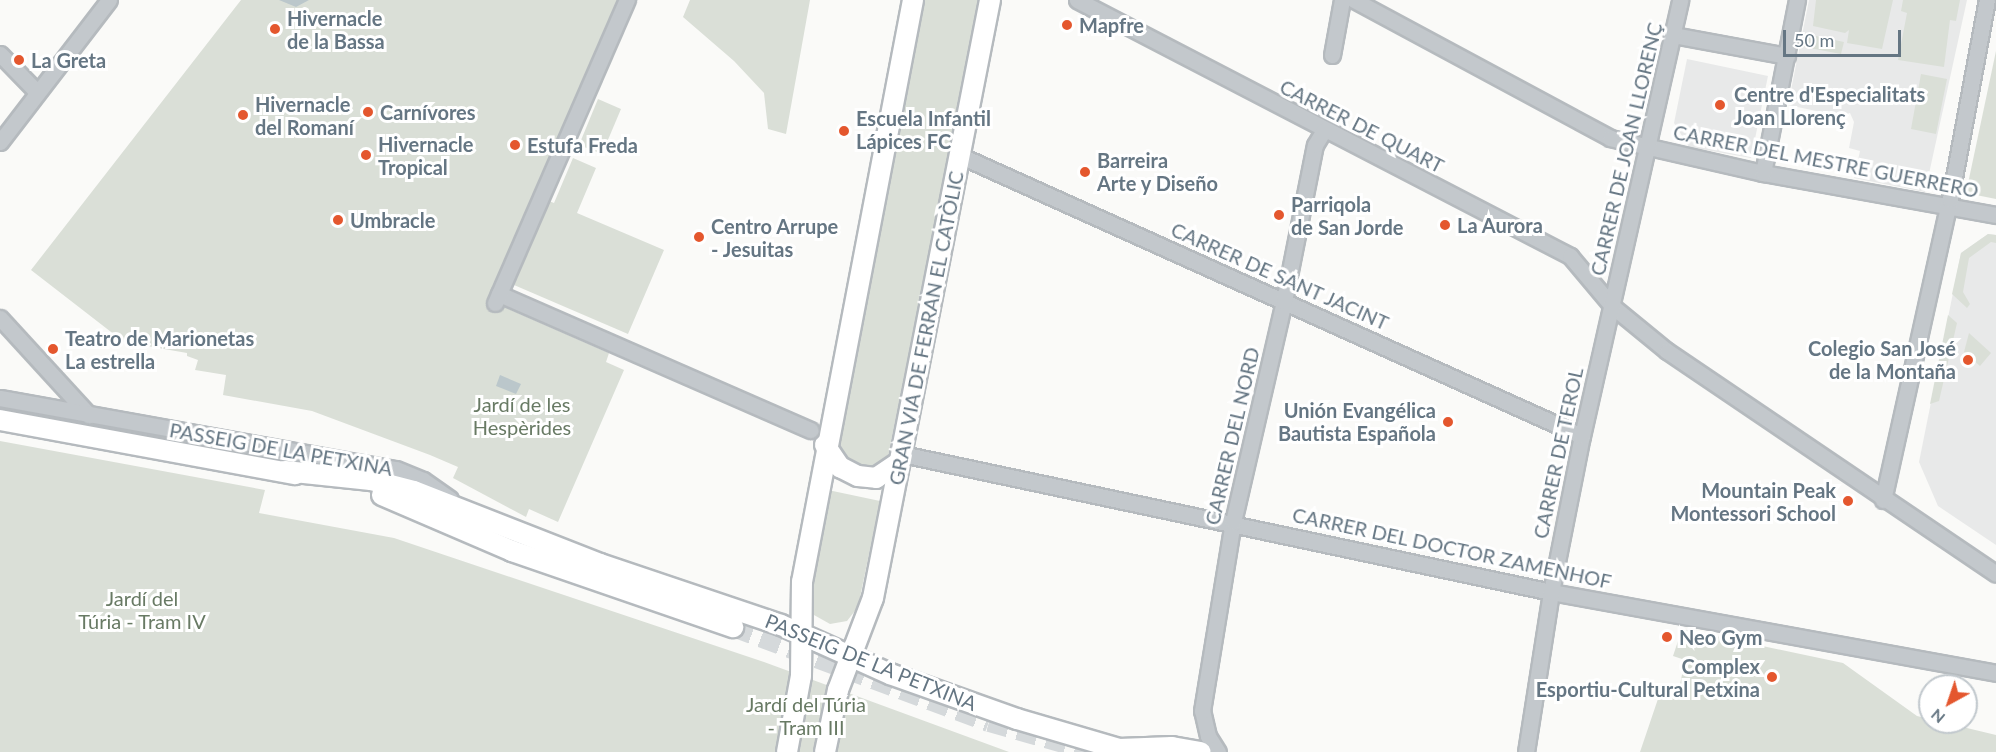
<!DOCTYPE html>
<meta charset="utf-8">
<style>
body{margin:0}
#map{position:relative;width:1996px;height:752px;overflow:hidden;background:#fafaf8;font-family:Lato,sans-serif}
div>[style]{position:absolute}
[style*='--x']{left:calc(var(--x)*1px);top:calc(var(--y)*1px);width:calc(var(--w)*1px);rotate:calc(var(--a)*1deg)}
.built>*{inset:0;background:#e8e9e9}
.green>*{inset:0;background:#dadfd7}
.water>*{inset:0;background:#bbc7cb}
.major-tunnel>*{height:20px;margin-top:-10px;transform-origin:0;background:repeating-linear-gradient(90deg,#d5d9db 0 20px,transparent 0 30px)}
.roads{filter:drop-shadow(2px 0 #b5babe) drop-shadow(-2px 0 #b5babe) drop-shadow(0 2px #b5babe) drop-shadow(0 -2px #b5babe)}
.minor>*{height:15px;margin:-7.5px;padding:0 7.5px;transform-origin:7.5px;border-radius:7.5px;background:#c3c8cc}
.major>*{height:20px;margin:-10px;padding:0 10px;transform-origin:10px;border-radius:10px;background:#fff}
.dots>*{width:16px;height:16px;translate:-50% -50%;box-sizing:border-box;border:3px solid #fff;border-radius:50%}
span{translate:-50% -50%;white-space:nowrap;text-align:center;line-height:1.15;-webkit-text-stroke:6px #fff;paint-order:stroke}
.poi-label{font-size:20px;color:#657683;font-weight:700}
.left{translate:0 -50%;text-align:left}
.right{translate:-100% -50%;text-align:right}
.street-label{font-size:20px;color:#657683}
.park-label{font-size:20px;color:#687a64}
.north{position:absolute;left:1918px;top:674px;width:60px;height:60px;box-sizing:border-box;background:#fff;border:2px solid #c1c8cd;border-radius:50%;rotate:220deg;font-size:16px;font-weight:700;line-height:24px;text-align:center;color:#657683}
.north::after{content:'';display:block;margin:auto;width:21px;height:27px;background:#e4572e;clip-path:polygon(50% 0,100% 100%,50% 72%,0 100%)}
.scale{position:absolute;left:1783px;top:30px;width:118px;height:27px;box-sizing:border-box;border:3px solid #657683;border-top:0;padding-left:8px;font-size:18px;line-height:21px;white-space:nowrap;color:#657683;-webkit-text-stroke:4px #fff;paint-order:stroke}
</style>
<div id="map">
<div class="built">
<i style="clip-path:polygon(1809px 0,1967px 0,1925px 192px,1854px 178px,1860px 151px,1849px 148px,1854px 122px,1850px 113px,1840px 116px,1788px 105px)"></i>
<i style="clip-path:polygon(1687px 59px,1768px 76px,1751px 158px,1689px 147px,1674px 123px)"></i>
<i style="clip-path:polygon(1988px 234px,1996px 235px,1996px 545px,1938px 506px,1919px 462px,1961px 253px)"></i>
</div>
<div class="green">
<i style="clip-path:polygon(241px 0,621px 0,495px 303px,609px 353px,606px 362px,624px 370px,558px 522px,529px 509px,526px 517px,453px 478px,458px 467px,430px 455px,312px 411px,223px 395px,226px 375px,195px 370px,198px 360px,187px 356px,187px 353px,124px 342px,31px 270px)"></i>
<i style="clip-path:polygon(690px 0,810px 0,786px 134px,768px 129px,764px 93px,734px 61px,683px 17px)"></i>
<i style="clip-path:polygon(924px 0,979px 0,887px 462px,874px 470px,847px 464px,837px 447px)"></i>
<i style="clip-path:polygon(1816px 0,1893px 0,1882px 49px,1847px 43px,1849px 30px,1845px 33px,1813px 26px)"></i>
<i style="clip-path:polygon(1903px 0,1960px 0,1956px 21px,1950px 20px,1944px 67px,1898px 60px,1907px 13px,1901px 11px)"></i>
<i style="clip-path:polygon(1802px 33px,1844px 42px,1841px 54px,1799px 46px)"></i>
<i style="clip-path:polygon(1996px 51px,1996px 199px,1966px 193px)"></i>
<i style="clip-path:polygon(1921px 74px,1947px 79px,1936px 134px,1911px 129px)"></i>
<i style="clip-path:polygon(598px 99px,621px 109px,602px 154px,579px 145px)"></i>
<i style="clip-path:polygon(573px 158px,596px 168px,577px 213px,664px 250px,628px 334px,514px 285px,549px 201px,554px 203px)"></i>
<i style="clip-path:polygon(1988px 234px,1996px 235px,1996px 243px,1991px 242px,1969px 258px,1963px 292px,1970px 304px,1967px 308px,1952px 294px,1961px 253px)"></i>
<i style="clip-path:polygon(1948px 315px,1957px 323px,1939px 401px,1930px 404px)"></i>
<i style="clip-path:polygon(1969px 333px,1991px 353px,1980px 366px,1964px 352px)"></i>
<i style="clip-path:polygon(0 441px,265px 490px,259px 513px,394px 538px,764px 662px,1009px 752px,0 752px)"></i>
<i style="clip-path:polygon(828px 490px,880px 501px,858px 607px,847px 621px,830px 624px,814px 615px,809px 605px)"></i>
<i style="clip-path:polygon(1682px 629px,1843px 663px,1917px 716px,1996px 735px,1996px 752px,1640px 752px,1661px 690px,1678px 694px,1685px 660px,1673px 656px)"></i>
</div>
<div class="water">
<i style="clip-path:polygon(279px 0,309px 0,296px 7px)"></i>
<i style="clip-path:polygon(500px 375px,521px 384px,516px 394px,496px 386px)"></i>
</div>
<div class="major-tunnel">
<i style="--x:733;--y:627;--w:273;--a:20.4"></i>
<i style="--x:989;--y:722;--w:110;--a:15.8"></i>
</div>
<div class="roads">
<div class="minor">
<i style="--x:1077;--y:0;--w:556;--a:27.44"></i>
<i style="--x:1570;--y:256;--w:65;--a:50"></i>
<i style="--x:1612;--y:306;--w:71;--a:39.3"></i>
<i style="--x:1667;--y:351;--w:397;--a:34.1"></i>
<i style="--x:1354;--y:0;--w:291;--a:28.3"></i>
<i style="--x:1610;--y:138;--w:157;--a:12.9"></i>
<i style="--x:1763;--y:173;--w:237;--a:10.2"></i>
<i style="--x:1673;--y:35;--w:116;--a:10.4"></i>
<i style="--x:0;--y:54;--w:53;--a:45.8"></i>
<i style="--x:1332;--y:55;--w:56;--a:-79.7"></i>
<i style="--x:0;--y:142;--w:179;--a:-52.5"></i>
<i style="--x:961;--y:156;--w:681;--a:24.27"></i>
<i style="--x:1763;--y:173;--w:176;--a:-78.9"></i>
<i style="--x:499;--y:294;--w:340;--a:23.6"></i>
<i style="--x:495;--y:303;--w:331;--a:-66.5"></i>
<i style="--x:0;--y:318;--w:132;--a:47.5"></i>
<i style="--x:0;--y:398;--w:402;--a:10.2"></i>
<i style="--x:396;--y:469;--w:29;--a:22"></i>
<i style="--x:423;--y:480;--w:33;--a:35"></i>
<i style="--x:902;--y:454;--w:664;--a:12"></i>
<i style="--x:1551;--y:592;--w:452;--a:10.3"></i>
<i style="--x:1883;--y:500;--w:308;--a:-77.5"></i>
<i style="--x:1950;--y:199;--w:202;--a:-79.5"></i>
<i style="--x:1218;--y:752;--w:19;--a:-122"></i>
<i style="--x:1208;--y:736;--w:26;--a:-103"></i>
<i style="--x:1202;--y:711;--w:192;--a:-80.7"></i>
<i style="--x:1233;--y:522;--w:227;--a:-77"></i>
<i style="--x:1284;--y:301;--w:159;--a:-78.8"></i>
<i style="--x:1315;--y:145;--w:17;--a:-59"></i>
<i style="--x:1526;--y:752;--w:162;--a:-81.1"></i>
<i style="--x:1551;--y:592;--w:159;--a:-78.8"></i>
<i style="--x:1582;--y:436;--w:447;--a:-77.3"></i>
</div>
<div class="major">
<i style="--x:0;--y:420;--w:300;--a:10.4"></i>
<i style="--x:825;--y:445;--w:27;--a:56"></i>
<i style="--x:840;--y:467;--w:20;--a:27"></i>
<i style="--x:858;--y:476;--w:18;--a:6"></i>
<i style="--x:876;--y:478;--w:29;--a:-34"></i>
<i style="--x:285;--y:471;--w:86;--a:6"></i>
<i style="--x:371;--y:480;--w:44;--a:14.3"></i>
<i style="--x:414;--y:491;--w:200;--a:21.4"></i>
<i style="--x:600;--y:564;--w:191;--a:18.6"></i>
<i style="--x:781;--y:625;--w:120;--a:24.2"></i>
<i style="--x:890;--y:674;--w:135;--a:19.5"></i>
<i style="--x:1017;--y:719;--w:106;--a:16.4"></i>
<i style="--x:1119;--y:749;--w:53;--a:-2.2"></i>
<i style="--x:1172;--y:747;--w:29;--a:10"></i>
<i style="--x:382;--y:495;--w:142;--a:23.3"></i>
<i style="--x:512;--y:551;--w:234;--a:19"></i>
<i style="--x:787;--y:752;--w:77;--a:-79.6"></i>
<i style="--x:801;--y:676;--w:94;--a:-89.4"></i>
<i style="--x:802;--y:582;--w:592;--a:-79.2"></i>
<i style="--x:825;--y:752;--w:63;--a:-78.2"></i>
<i style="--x:838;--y:690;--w:98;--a:-69.2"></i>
<i style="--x:873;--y:598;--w:609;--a:-78.93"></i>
</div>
</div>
<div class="dots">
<i style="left:1067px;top:25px;background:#e4572e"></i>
<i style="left:275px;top:29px;background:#e4572e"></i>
<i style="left:19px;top:60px;background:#e4572e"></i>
<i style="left:1720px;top:105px;background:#e4572e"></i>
<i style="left:368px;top:112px;background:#e4572e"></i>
<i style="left:243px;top:115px;background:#e4572e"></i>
<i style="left:844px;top:131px;background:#e4572e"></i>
<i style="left:515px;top:145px;background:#e4572e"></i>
<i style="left:366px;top:155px;background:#e4572e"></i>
<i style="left:1085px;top:172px;background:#e4572e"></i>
<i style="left:1279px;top:215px;background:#e4572e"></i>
<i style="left:338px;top:220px;background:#e4572e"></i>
<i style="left:1445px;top:225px;background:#e4572e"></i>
<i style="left:699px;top:237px;background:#e4572e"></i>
<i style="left:53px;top:349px;background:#e4572e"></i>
<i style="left:1968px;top:360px;background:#e4572e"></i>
<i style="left:1448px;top:422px;background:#e4572e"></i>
<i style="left:1848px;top:501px;background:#e4572e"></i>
<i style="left:1667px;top:637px;background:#e4572e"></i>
<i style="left:1772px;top:677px;background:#e4572e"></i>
</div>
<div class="poi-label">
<span class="left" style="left:287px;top:30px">Hivernacle<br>de la Bassa</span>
<span class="left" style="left:1079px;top:25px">Mapfre</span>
<span class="left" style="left:31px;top:60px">La Greta</span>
<span class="left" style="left:1734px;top:106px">Centre d'Especialitats<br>Joan Llorenç</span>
<span class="left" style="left:255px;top:116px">Hivernacle<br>del Romaní</span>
<span class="left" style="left:380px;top:112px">Carnívores</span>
<span class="left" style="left:856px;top:130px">Escuela Infantil<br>Lápices FC</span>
<span class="left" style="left:378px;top:156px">Hivernacle<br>Tropical</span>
<span class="left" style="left:527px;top:145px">Estufa Freda</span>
<span class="left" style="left:1097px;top:172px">Barreira<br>Arte y Diseño</span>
<span class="left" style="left:1291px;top:216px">Parriqola<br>de San Jorde</span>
<span class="left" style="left:350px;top:220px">Umbracle</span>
<span class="left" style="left:1457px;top:225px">La Aurora</span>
<span class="left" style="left:711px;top:238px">Centro Arrupe<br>- Jesuitas</span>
<span class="left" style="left:65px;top:350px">Teatro de Marionetas<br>La estrella</span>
<span class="right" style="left:1956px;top:360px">Colegio San José<br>de la Montaña</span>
<span class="right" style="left:1436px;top:422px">Unión Evangélica<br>Bautista Española</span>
<span class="right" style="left:1836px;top:502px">Mountain Peak<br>Montessori School</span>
<span class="left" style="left:1679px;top:637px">Neo Gym</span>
<span class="right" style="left:1760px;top:678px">Complex<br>Esportiu-Cultural Petxina</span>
</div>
<div class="street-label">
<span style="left:1362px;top:126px;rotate:27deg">CARRER DE QUART</span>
<span style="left:1626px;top:149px;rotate:-77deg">CARRER DE JOAN LLORENÇ</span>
<span style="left:1826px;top:161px;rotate:11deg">CARRER DEL MESTRE GUERRERO</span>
<span style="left:1280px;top:276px;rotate:24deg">CARRER DE SANT JACINT</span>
<span style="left:926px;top:328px;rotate:-79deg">GRAN VIA DE FERRAN EL CATÒLIC</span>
<span style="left:1232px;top:436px;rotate:-77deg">CARRER DEL NORD</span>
<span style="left:281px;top:449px;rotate:10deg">PASSEIG DE LA PETXINA</span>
<span style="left:1558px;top:453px;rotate:-78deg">CARRER DE TEROL</span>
<span style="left:1452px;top:548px;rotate:12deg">CARRER DEL DOCTOR ZAMENHOF</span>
<span style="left:871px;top:662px;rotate:22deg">PASSEIG DE LA PETXINA</span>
</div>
<div class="park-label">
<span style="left:522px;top:416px">Jardí de les<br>Hespèrides</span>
<span style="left:142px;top:610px">Jardí del<br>Túria - Tram IV</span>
<span style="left:806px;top:716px">Jardí del Túria<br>- Tram III</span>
</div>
<div class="north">N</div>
<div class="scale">50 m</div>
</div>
